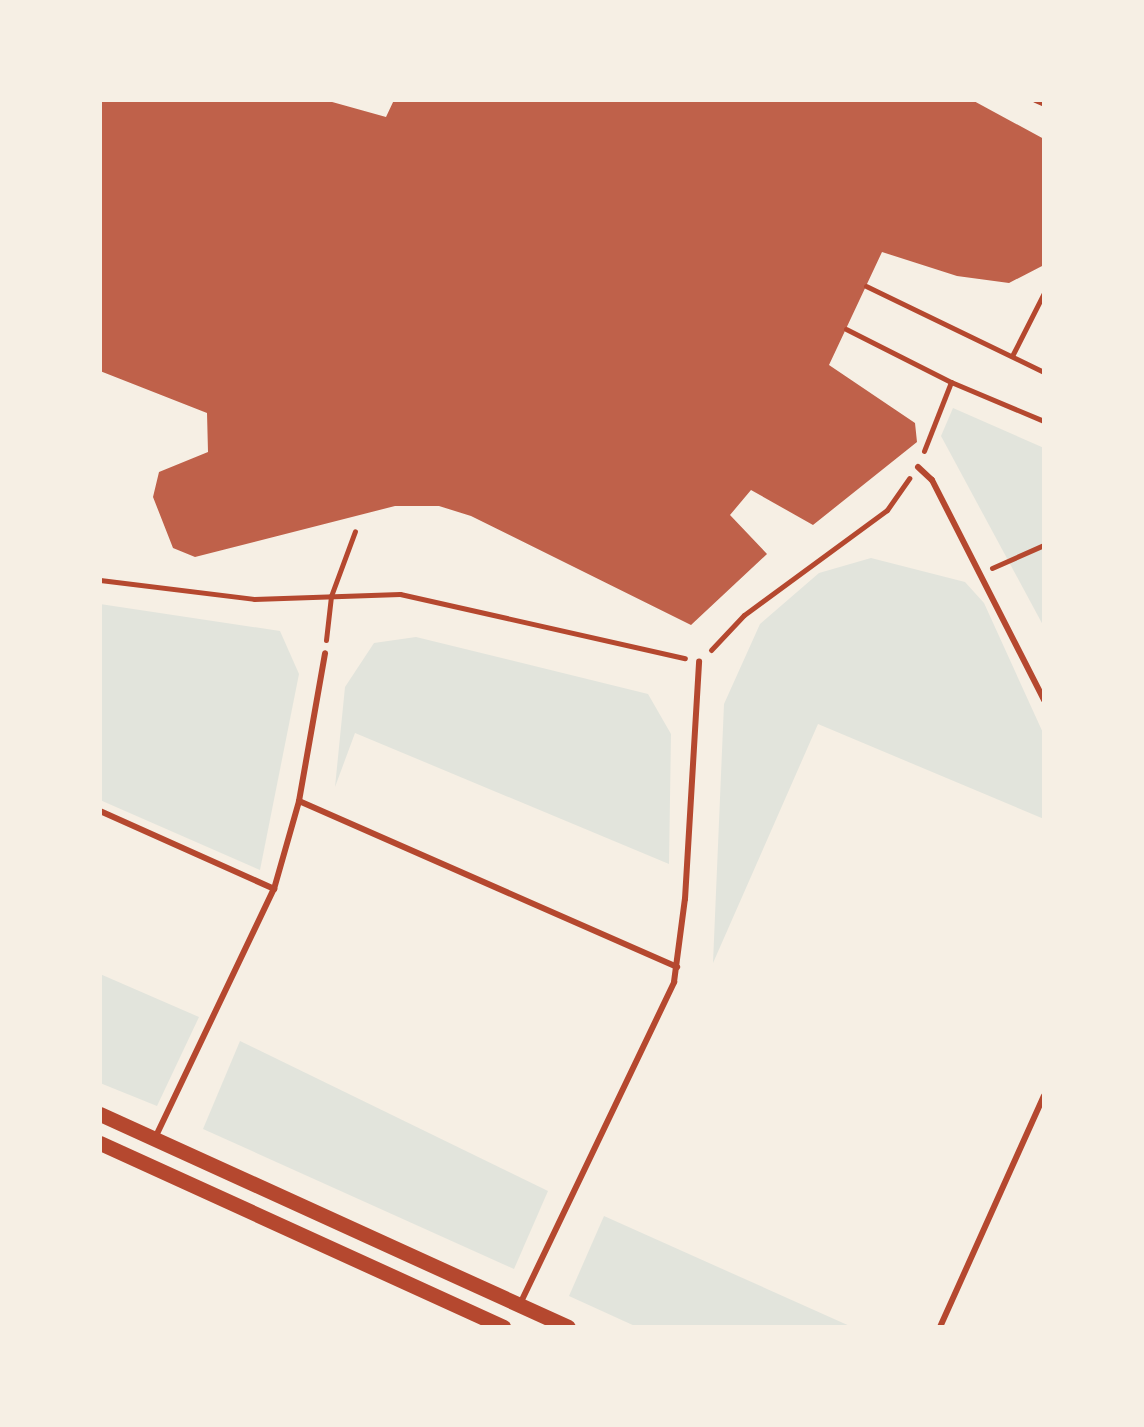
<!DOCTYPE html>
<style>
body{margin:0}
#map{position:relative;width:1144px;height:1427px;overflow:hidden;background:#f6efe4;font-family:"IBM Plex Sans",sans-serif}
div>[style]{position:absolute}
[style*='--x']{left:calc(var(--x)*1px);top:calc(var(--y)*1px);width:calc(var(--w)*1px);rotate:calc(var(--a)*1deg)}
.green>*{inset:0;background:#e2e4dc}
.building>*{inset:0;background:#bf614a}
.path>*{height:5px;margin:-2.5px;padding:0 2.5px;transform-origin:2.5px;border-radius:2.5px;background:#b5482f}
.service>*{height:6px;margin:-3px;padding:0 3px;transform-origin:3px;border-radius:3px;background:#b5482f}
.tertiary>*{height:15px;margin:-7.5px;padding:0 7.5px;transform-origin:7.5px;border-radius:7.5px;background:#b5482f}
span{translate:-50% -50%;white-space:nowrap;text-align:center;line-height:1.15;-webkit-text-stroke:9px #f6efe4;paint-order:stroke}
.frame{position:absolute;inset:0;border:102px solid #f6efe4;pointer-events:none}
</style>
<div id="map">
<div class="green">
<i style="clip-path:polygon(953px 408px,1044px 448px,1044px 627px,941px 436px)"></i>
<i style="clip-path:polygon(871px 558px,965px 582px,984px 603px,1044px 735px,1044px 819px,818px 724px,713px 963px,724px 704px,760px 624px,819px 573px)"></i>
<i style="clip-path:polygon(100px 604px,280px 631px,299px 674px,260px 870px,100px 800px)"></i>
<i style="clip-path:polygon(416px 637px,648px 694px,671px 734px,669px 864px,355px 733px,335px 787px,345px 687px,374px 643px)"></i>
<i style="clip-path:polygon(100px 974px,199px 1017px,157px 1106px,100px 1083px)"></i>
<i style="clip-path:polygon(240px 1041px,548px 1191px,514px 1269px,203px 1129px)"></i>
<i style="clip-path:polygon(604px 1216px,852px 1327px,637px 1327px,569px 1296px)"></i>
</div>
<div class="building">
<i style="clip-path:polygon(100px 100px,325px 100px,386px 117px,394px 100px,972px 100px,1044px 139px,1044px 265px,1009px 283px,957px 276px,882px 252px,829px 365px,915px 423px,917px 442px,813px 525px,751px 490px,730px 515px,767px 554px,691px 625px,471px 516px,439px 506px,395px 506px,195px 557px,173px 548px,153px 497px,159px 472px,208px 452px,207px 413px,100px 371px)"></i>
</div>
<div class="path">
<i style="--x:1035;--y:100;--w:10;--a:24"></i>
<i style="--x:866;--y:286;--w:198;--a:25.8"></i>
<i style="--x:846;--y:329;--w:118;--a:26.8"></i>
<i style="--x:951;--y:382;--w:74;--a:111.4"></i>
<i style="--x:1012;--y:356;--w:71;--a:-63.1"></i>
<i style="--x:951;--y:382;--w:101;--a:22.8"></i>
<i style="--x:992;--y:568;--w:57;--a:-23.9"></i>
<i style="--x:100;--y:580;--w:155;--a:7"></i>
<i style="--x:254;--y:599;--w:146;--a:-2"></i>
<i style="--x:400;--y:594;--w:292;--a:12.7"></i>
<i style="--x:326;--y:640;--w:44;--a:-83.5"></i>
<i style="--x:331;--y:596;--w:69;--a:-69.7"></i>
<i style="--x:711;--y:650;--w:48;--a:-46.7"></i>
<i style="--x:744;--y:615;--w:177;--a:-36.3"></i>
<i style="--x:887;--y:510;--w:39;--a:-55"></i>
</div>
<div class="service">
<i style="--x:918;--y:467;--w:19;--a:43"></i>
<i style="--x:932;--y:480;--w:247;--a:63"></i>
<i style="--x:299;--y:801;--w:413;--a:23.7"></i>
<i style="--x:100;--y:811;--w:191;--a:24.1"></i>
<i style="--x:155;--y:1138;--w:276;--a:-64.5"></i>
<i style="--x:274;--y:889;--w:91;--a:-74.1"></i>
<i style="--x:299;--y:801;--w:150;--a:-80"></i>
<i style="--x:520;--y:1304;--w:357;--a:-64.4"></i>
<i style="--x:674;--y:982;--w:84;--a:-82.5"></i>
<i style="--x:685;--y:899;--w:238;--a:-86.6"></i>
<i style="--x:940;--y:1327;--w:253;--a:-65.8"></i>
</div>
<div class="tertiary">
<i style="--x:100;--y:1114;--w:514;--a:24.47"></i>
<i style="--x:100;--y:1143;--w:443;--a:24.5"></i>
</div>
<div class="frame"></div>
</div>
